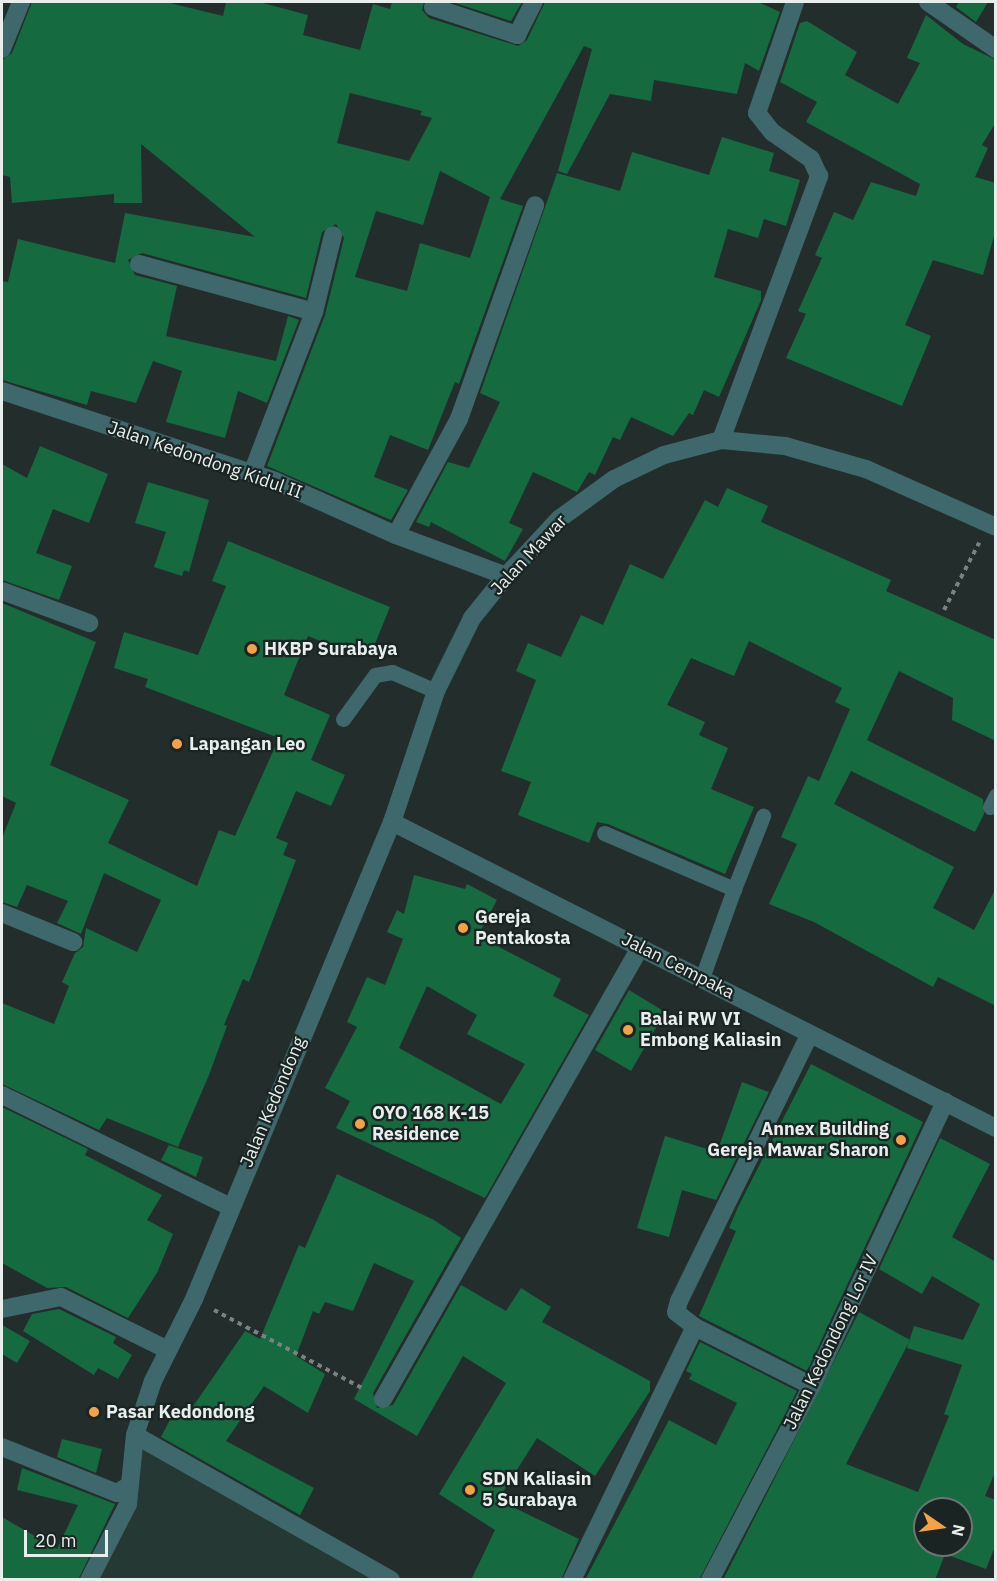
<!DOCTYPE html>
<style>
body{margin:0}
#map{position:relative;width:997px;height:1581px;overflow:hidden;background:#232e2c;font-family:"IBM Plex Sans",sans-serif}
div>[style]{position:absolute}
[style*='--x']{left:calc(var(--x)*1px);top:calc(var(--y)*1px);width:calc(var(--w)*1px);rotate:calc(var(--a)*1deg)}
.built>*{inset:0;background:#253833}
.building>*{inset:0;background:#156a40}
.path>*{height:4px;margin-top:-2px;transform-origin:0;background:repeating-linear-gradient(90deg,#798280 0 4.5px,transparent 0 9px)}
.lane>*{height:15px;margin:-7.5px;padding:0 7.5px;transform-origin:7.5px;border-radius:7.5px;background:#3e686b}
.street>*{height:18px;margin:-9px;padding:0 9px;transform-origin:9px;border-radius:9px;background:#3e686b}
.dots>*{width:16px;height:16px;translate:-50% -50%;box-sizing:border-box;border:3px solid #1a2422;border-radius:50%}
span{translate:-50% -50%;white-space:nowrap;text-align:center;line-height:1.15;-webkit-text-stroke:4.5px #1a2422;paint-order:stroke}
.street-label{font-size:18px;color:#e7eeec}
.poi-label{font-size:18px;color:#e7eeec;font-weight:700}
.left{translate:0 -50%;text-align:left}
.right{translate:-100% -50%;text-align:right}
.frame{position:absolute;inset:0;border:3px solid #e7eeec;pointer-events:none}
.north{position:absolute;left:913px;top:1497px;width:60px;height:60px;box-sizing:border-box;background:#1a2422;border:2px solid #6c7573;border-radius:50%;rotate:103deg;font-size:16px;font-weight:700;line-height:24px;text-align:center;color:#e7eeec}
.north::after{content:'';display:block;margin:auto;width:21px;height:27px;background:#f5a246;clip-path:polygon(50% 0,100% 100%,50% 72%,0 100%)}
.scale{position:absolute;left:24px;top:1530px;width:84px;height:27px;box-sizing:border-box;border:3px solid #e7eeec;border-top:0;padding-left:8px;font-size:18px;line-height:21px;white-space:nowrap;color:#e7eeec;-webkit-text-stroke:4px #1a2422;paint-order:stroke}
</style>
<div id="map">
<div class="built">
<i style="clip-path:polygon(143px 1447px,379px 1580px,95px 1580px)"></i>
</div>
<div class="building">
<i style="clip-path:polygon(evenodd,32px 2px,166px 2px,223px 16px,226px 2px,259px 2px,308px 15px,303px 35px,360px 50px,373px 4px,390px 9px,392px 2px,424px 2px,422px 10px,429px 18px,518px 46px,527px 40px,545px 2px,758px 2px,780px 12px,759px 71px,745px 63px,737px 94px,654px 80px,651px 101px,610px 94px,567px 174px,558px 171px,592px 49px,584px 46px,500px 199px,523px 206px,459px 384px,455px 382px,428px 450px,390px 435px,374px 477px,408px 490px,391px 520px,267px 466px,325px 315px,344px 238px,336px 224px,322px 232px,306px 298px,142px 253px,128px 260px,135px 275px,177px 286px,166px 336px,276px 361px,288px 316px,299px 320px,267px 403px,238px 391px,225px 438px,166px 422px,182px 371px,153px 361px,136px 403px,91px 391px,87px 405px,2px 380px,2px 281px,8px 282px,18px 239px,115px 263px,125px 213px,255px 237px,141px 144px,142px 203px,114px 203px,114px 194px,12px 203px,10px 177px,2px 175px,2px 60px,12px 53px,32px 2px,350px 93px,422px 111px,420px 115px,432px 118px,409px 161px,337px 143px,350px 93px,32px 2px,440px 171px,490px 197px,470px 258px,420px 243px,407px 291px,355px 277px,376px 211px,423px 225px,440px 171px)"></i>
<i style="clip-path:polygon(452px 2px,522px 2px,511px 21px)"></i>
<i style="clip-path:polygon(959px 2px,988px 2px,976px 22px,956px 7px)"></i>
<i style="clip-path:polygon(926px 15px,963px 44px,996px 60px,996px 122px,982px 145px,988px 148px,975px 177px,996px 183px,996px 229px,983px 275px,933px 260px,905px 325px,931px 336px,902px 406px,786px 358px,806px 314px,798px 311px,822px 258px,815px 255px,834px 212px,853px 220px,871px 182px,916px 196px,920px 184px,806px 122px,817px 102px,780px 82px,800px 23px,807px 21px,857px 52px,845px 75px,898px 104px,920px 63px,907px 58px)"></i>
<i style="clip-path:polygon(722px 137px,774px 153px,769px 171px,800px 180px,786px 226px,764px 219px,758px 238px,728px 229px,714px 277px,761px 291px,761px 300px,719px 397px,704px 390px,693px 415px,689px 413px,673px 436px,631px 417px,620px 440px,613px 437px,595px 475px,589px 472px,577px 492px,533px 472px,509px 523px,523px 529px,505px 561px,431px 522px,429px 527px,416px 522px,448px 462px,469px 468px,500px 402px,480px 393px,557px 173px,620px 191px,632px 152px,709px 175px)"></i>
<i style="clip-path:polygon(40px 446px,108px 474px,89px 523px,53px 509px,36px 553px,72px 566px,59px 600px,2px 580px,2px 464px,27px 478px)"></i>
<i style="clip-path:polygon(148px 482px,209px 500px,189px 572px,184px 570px,182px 576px,154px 567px,166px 532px,135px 523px)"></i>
<i style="clip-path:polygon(727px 488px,768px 506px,761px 522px,891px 580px,886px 591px,996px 640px,996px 741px,952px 720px,953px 698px,899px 671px,867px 740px,983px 799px,984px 814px,975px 832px,851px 771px,834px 804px,954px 867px,933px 908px,974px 930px,996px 888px,996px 1006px,938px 977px,933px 987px,814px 922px,769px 904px,797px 844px,781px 837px,808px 776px,819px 781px,850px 709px,835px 702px,842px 688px,749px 641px,734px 676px,691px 658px,667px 705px,705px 722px,699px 735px,728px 748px,711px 789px,754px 807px,725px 874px,608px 824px,597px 822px,589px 843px,518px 815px,531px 782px,501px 771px,536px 680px,516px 671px,528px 643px,561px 657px,581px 615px,603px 625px,630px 564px,663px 579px,705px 500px,718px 507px)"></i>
<i style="clip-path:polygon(228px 541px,390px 607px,372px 651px,358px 646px,355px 655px,308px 636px,284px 695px,330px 715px,311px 760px,345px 775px,331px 806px,296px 791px,276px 838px,288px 843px,283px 855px,296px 860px,249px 982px,243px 979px,224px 1025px,227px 1026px,209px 1075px,178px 1147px,107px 1118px,99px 1130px,2px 1084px,2px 1003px,54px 1024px,69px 986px,62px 982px,75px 953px,83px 947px,86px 928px,137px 952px,161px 900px,104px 873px,81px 934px,57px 923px,68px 901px,27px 885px,17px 907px,2px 902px,2px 838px,16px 803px,2px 796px,2px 603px,96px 642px,50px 765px,129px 800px,108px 843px,197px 886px,219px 830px,235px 836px,279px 738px,145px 687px,148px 679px,114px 668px,124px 632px,198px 655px,226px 586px,212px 581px)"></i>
<i style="clip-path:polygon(evenodd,414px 875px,465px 889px,467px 884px,497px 900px,481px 930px,502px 940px,499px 947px,561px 979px,553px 996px,589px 1015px,485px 1198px,336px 1128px,350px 1101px,325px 1088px,357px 1027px,347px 1022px,367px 977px,385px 985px,403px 939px,387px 932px,397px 910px,404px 914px,414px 875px,427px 986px,477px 1015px,467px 1034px,525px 1064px,501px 1104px,399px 1048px,427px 986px)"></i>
<i style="clip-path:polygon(629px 990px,665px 1012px,631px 1071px,595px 1050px)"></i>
<i style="clip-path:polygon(811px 1064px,923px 1122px,807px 1371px,699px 1316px,736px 1231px,729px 1228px,738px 1207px)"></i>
<i style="clip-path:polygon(742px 1082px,769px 1092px,716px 1200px,682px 1190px,669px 1237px,637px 1228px,665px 1136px,717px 1152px)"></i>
<i style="clip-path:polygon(2px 1107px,88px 1149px,85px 1155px,162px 1195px,147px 1220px,173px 1234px,157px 1273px,128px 1318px,66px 1287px,47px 1288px,2px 1263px)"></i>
<i style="clip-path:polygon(evenodd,940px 1138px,990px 1164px,952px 1237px,996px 1262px,996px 1470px,985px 1496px,996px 1500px,996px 1544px,986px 1569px,945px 1554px,935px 1580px,723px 1580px,859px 1312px,910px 1340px,846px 1464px,918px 1492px,949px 1416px,944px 1414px,962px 1365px,907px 1348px,914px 1326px,963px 1340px,980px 1304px,932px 1276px,922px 1294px,879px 1269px,940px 1138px,925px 1509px,961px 1509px,961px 1545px,925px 1545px,925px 1509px)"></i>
<i style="clip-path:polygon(169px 1145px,203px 1157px,196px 1177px,161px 1160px)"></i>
<i style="clip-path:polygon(337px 1174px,434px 1220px,461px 1238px,373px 1393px,377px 1408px,393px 1405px,461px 1285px,506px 1311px,521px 1288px,551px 1307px,542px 1322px,650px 1381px,650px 1391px,595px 1476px,537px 1438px,498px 1500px,579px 1539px,561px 1580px,471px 1580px,495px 1530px,439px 1494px,506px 1383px,463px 1356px,417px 1436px,354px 1399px,414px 1281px,374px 1263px,353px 1311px,325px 1302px,319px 1314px,313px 1311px,296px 1356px,325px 1374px,308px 1413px,264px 1386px,226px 1441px,314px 1488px,300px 1515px,161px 1437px,174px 1412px,185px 1418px,245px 1331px,260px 1339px,299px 1245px,305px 1248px)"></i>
<i style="clip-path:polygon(59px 1309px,116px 1337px,113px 1343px,132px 1355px,118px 1379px,98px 1368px,94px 1375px,23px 1331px,32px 1314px)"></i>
<i style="clip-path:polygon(2px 1325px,30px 1341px,17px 1363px,2px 1354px)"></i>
<i style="clip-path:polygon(700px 1342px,797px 1391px,699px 1580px,585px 1580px,669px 1420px,716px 1445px,737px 1403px,689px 1379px,692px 1374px,686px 1371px)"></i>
<i style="clip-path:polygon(62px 1439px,102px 1449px,96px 1473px,57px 1457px)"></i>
<i style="clip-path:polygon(22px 1468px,115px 1504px,78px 1580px,2px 1580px,2px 1517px,57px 1549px,78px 1505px,17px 1490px)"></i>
</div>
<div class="path">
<i style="--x:944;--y:610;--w:76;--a:-62.4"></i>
<i style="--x:214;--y:1310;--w:170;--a:27.8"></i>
</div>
<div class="lane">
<i style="--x:343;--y:719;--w:54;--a:-54"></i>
<i style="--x:375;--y:675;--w:17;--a:-10"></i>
<i style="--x:392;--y:672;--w:48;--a:23.4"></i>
<i style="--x:990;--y:807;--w:13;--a:-63"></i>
<i style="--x:604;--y:833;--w:142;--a:23.3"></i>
<i style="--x:734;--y:889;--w:95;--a:109.8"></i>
<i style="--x:734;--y:889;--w:79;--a:-68.3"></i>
</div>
<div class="street">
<i style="--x:928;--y:2;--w:83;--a:34.7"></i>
<i style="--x:433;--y:7;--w:89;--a:18.4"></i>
<i style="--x:517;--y:35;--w:37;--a:-63"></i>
<i style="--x:2;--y:49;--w:51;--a:-68"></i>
<i style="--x:139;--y:264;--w:181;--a:15.3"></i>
<i style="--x:2;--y:391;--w:287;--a:18.2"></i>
<i style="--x:275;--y:481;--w:133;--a:24.1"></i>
<i style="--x:396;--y:535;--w:117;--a:20.4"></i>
<i style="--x:721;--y:440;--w:282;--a:-69.6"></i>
<i style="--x:819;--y:176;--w:19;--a:-115"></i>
<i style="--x:811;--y:159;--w:47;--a:-145.3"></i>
<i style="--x:772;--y:132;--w:24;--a:-128"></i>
<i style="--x:757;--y:113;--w:117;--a:-71.1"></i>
<i style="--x:252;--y:473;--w:173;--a:-68.9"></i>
<i style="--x:314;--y:312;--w:79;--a:-76.1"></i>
<i style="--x:396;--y:535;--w:132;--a:-61.5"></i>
<i style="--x:459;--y:419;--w:227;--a:-70.4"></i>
<i style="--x:2;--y:591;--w:93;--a:20.2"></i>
<i style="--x:392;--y:822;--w:677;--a:26.87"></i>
<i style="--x:2;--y:913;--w:77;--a:22.2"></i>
<i style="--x:2;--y:1095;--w:253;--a:26.1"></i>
<i style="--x:2;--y:1309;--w:60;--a:-11.5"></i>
<i style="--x:61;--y:1297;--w:119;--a:26.4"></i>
<i style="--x:695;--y:1327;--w:131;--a:26.8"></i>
<i style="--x:383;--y:1399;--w:521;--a:-60.34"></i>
<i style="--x:135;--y:1435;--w:294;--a:29.5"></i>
<i style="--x:2;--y:1447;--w:124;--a:21.8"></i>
<i style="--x:117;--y:1493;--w:15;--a:-32"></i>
<i style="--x:89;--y:1580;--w:85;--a:-62.8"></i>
<i style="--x:128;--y:1504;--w:69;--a:-84.2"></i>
<i style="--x:135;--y:1435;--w:57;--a:-71.6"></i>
<i style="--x:153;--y:1381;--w:92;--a:-63.4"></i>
<i style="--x:194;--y:1299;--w:516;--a:-67.46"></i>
<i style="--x:392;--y:822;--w:138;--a:-71.4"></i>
<i style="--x:436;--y:691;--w:81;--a:-63.7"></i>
<i style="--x:472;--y:618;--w:54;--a:-51"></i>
<i style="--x:506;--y:576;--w:78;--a:-47.1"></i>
<i style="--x:559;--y:519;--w:68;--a:-36"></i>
<i style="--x:614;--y:479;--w:55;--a:-25.6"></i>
<i style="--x:664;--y:455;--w:59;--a:-14.7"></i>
<i style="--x:721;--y:440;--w:64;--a:5.4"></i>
<i style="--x:785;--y:446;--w:84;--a:15.9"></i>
<i style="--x:866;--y:469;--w:142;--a:24"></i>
<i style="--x:572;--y:1580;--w:281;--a:-64.1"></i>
<i style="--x:695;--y:1327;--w:24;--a:-142"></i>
<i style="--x:676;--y:1312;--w:11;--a:-75"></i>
<i style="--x:679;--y:1301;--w:297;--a:-63.9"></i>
<i style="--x:710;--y:1580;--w:219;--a:-62.3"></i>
<i style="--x:812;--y:1386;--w:314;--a:-64.9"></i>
</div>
<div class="dots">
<i style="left:252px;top:649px;background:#f5a246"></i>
<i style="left:177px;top:744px;background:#f5a246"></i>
<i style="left:463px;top:928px;background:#f5a246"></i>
<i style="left:628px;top:1030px;background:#f5a246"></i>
<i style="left:360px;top:1124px;background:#f5a246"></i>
<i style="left:901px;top:1140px;background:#f5a246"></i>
<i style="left:94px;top:1412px;background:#f5a246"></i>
<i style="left:470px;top:1490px;background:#f5a246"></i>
</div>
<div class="street-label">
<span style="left:205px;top:460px;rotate:19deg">Jalan Kedondong Kidul II</span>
<span style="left:529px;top:555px;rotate:-47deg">Jalan Mawar</span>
<span style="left:678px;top:966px;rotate:27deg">Jalan Cempaka</span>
<span style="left:273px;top:1102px;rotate:-67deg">Jalan Kedondong</span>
<span style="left:831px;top:1342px;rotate:-64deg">Jalan Kedondong Lor IV</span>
</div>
<div class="poi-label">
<span class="left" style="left:264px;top:649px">HKBP Surabaya</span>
<span class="left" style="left:189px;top:744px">Lapangan Leo</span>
<span class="left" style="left:475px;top:928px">Gereja<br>Pentakosta</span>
<span class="left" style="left:640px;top:1030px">Balai RW VI<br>Embong Kaliasin</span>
<span class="left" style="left:372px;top:1124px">OYO 168 K-15<br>Residence</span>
<span class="right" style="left:889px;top:1140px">Annex Building<br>Gereja Mawar Sharon</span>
<span class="left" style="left:106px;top:1412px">Pasar Kedondong</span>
<span class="left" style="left:482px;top:1490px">SDN Kaliasin<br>5 Surabaya</span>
</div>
<div class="frame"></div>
<div class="north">N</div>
<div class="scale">20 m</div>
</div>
